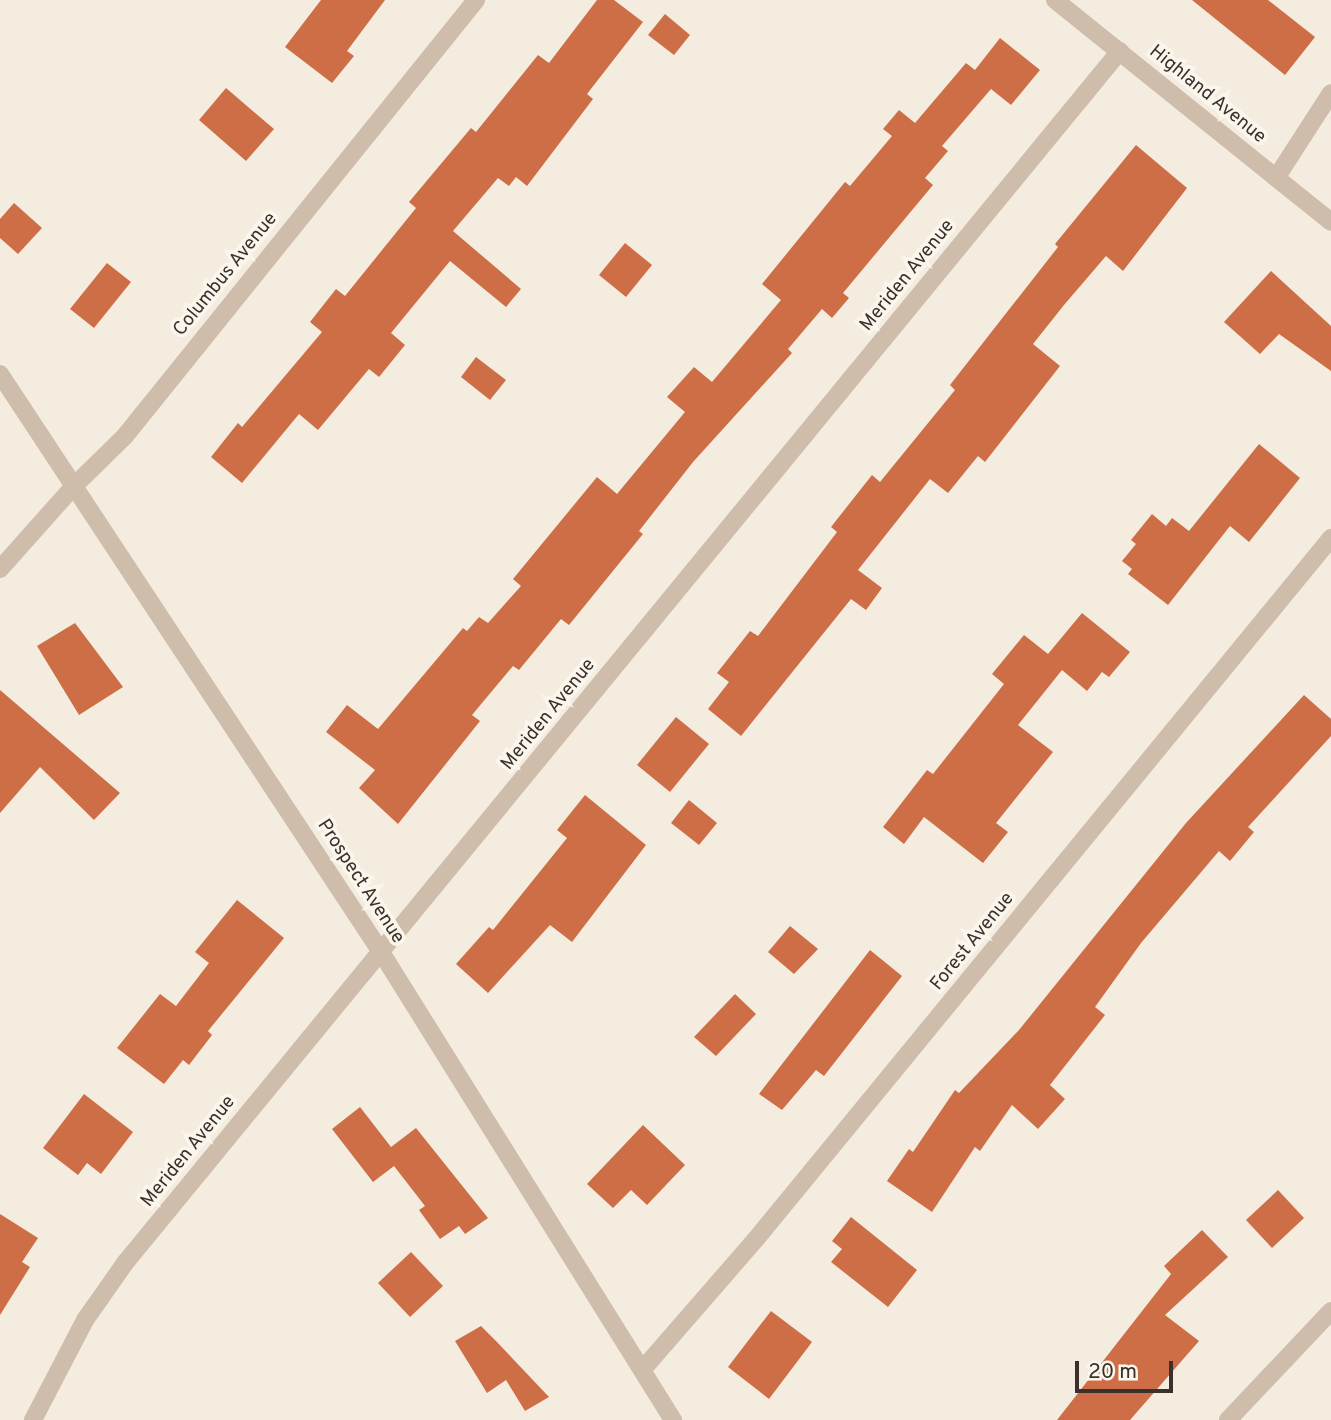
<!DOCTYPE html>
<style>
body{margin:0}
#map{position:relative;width:1331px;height:1420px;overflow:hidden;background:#f5ece0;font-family:Overpass,sans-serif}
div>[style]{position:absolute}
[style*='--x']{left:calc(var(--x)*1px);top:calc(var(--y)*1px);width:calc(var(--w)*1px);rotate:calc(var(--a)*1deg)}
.building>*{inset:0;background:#cd6e46}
.minor>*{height:18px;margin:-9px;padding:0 9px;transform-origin:9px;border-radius:9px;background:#cebdab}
.tertiary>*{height:18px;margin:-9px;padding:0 9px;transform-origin:9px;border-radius:9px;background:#cebdab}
span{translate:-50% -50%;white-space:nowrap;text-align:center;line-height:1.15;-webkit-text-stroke:7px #fbf6ed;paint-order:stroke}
.street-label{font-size:19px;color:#3b312a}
.scale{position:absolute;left:1075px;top:1361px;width:98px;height:32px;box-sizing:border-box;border:4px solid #3b312a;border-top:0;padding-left:9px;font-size:21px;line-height:24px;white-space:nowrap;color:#3b312a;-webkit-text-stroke:5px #fbf6ed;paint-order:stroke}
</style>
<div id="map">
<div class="building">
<i style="clip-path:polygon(321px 0,385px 0,347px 51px,354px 56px,332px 83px,285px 47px)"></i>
<i style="clip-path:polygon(597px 0,614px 0,643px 22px,587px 94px,593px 99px,527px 186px,516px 177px,509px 186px,498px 178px,453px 231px,521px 289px,506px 307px,450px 261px,391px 333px,405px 345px,379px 377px,369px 369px,318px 430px,299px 414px,242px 483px,211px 457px,238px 423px,242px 427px,322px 332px,310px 322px,336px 289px,345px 296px,416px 208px,409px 202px,471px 128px,476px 132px,538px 55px,549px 63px)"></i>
<i style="clip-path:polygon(1192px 0,1268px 0,1315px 37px,1285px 75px)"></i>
<i style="clip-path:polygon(665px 14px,690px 35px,674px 55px,648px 35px)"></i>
<i style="clip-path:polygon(1000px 38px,1040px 70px,1011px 105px,991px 89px,942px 146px,948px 151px,925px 178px,933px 185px,843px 293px,849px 298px,832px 318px,822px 309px,788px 349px,792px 353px,693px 462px,639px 531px,643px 534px,569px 625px,561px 619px,519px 670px,513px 666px,472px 715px,480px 721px,398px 824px,359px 788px,375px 770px,326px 732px,347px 705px,378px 729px,463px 628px,467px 631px,479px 617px,488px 623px,521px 586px,513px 579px,597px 477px,617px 494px,685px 412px,667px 397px,694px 367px,712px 382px,781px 300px,762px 284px,845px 182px,850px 186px,892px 136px,883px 129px,899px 110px,915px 123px,966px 63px,975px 70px)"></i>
<i style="clip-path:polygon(226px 88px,274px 129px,246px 161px,199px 120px)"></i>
<i style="clip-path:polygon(1136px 145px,1187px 188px,1123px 271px,1106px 256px,1064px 305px,1033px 344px,1060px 366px,985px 462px,978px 456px,948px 493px,930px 479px,858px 570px,882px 588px,866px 610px,851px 599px,741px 736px,708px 709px,729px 682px,717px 673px,750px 631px,758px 636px,837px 532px,831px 527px,872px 475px,880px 482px,955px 390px,950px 385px,1058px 247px,1055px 244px)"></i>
<i style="clip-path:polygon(14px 203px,42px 228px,18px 254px,0 238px,0 219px)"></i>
<i style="clip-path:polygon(625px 243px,652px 265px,626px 297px,599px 275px)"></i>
<i style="clip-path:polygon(107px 263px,131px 282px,94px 328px,70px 309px)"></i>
<i style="clip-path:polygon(1271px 271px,1331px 326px,1331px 371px,1279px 334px,1260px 354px,1224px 322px)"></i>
<i style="clip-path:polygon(476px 357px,506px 380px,490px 400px,461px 377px)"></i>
<i style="clip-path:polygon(1259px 444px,1300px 478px,1249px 542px,1230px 526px,1168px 605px,1128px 574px,1132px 569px,1122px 561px,1136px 544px,1131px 540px,1152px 514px,1166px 526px,1172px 518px,1189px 531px)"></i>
<i style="clip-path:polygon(1082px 613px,1130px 652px,1109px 677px,1102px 672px,1087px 691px,1062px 670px,1018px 725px,1053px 752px,996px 823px,1008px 832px,983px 863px,924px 817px,904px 844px,883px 827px,927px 770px,933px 774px,1004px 684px,992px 674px,1024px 635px,1048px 654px)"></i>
<i style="clip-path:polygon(75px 623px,123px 687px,79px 715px,37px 646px)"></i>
<i style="clip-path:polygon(0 690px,120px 793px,94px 820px,40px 767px,0 813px)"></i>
<i style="clip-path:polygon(1304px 695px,1331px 719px,1331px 736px,1248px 827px,1254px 832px,1230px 861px,1219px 851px,1141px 943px,1095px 1007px,1105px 1015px,1050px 1085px,1065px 1099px,1038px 1129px,1012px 1105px,980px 1151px,975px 1147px,932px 1212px,887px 1181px,909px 1149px,913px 1152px,955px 1090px,959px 1093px,1019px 1030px,1186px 823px)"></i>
<i style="clip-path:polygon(676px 717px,709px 744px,670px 792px,637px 765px)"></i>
<i style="clip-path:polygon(585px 795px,646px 845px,572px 942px,550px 925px,488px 993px,456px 964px,489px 927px,493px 930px,567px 838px,557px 830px)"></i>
<i style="clip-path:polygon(689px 800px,717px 823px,699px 845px,671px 823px)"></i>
<i style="clip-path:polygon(237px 900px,284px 938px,208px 1031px,212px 1035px,189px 1065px,183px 1060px,164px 1084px,117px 1048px,160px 994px,176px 1006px,209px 963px,195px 952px)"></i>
<i style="clip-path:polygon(790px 926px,818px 949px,794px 974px,768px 952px)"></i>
<i style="clip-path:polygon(870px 950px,902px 976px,824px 1076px,816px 1070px,782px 1110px,759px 1094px)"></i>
<i style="clip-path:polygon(735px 994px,756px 1014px,716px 1056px,694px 1037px)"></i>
<i style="clip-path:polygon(84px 1094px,133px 1132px,101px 1174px,87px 1163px,78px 1175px,43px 1148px)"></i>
<i style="clip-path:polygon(360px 1107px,391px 1147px,416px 1128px,488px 1218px,465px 1234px,459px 1226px,440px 1239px,419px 1210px,425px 1206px,394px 1166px,373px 1182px,332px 1129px)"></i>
<i style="clip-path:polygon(643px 1125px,685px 1165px,647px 1205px,631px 1190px,613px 1208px,587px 1184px)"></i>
<i style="clip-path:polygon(1278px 1190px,1304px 1218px,1272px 1248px,1246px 1220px)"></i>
<i style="clip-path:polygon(0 1214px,38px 1238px,22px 1262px,30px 1267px,0 1315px)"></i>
<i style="clip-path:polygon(851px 1217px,917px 1270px,888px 1307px,831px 1262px,842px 1249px,832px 1241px)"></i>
<i style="clip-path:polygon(1202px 1230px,1228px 1257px,1165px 1315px,1199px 1341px,1130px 1420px,1057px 1420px,1171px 1274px,1164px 1266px)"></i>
<i style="clip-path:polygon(411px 1252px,443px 1286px,410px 1317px,378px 1283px)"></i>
<i style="clip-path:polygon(771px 1311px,812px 1342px,769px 1399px,728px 1367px)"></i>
<i style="clip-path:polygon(481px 1326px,496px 1341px,549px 1397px,525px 1411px,506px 1380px,487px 1393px,455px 1341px)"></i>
</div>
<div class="minor">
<i style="--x:1055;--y:0;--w:354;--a:38.8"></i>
<i style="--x:1276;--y:178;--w:101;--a:-57.1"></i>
<i style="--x:0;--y:569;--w:111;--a:-48.3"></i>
<i style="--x:643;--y:1369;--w:172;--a:-49"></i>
<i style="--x:756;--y:1239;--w:907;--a:-50.64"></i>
<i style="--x:33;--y:1420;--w:113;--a:-62.5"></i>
<i style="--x:85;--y:1320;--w:70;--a:-54.9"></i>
<i style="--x:125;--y:1263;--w:1568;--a:-50.62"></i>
<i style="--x:1228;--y:1420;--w:150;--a:-46.6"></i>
</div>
<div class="tertiary">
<i style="--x:0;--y:374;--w:692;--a:56.61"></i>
<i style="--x:381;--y:952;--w:552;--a:58.04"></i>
<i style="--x:74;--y:486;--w:71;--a:-44.4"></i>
<i style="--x:125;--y:436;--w:560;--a:-51.16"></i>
</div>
<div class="street-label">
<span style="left:1207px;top:95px;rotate:39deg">Highland Avenue</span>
<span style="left:226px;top:275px;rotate:-51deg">Columbus Avenue</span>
<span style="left:908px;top:276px;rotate:-51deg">Meriden Avenue</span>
<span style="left:549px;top:715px;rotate:-51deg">Meriden Avenue</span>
<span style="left:360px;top:882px;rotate:57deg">Prospect Avenue</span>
<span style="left:973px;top:942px;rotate:-51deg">Forest Avenue</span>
<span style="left:189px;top:1152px;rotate:-51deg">Meriden Avenue</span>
</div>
<div class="scale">20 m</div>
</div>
